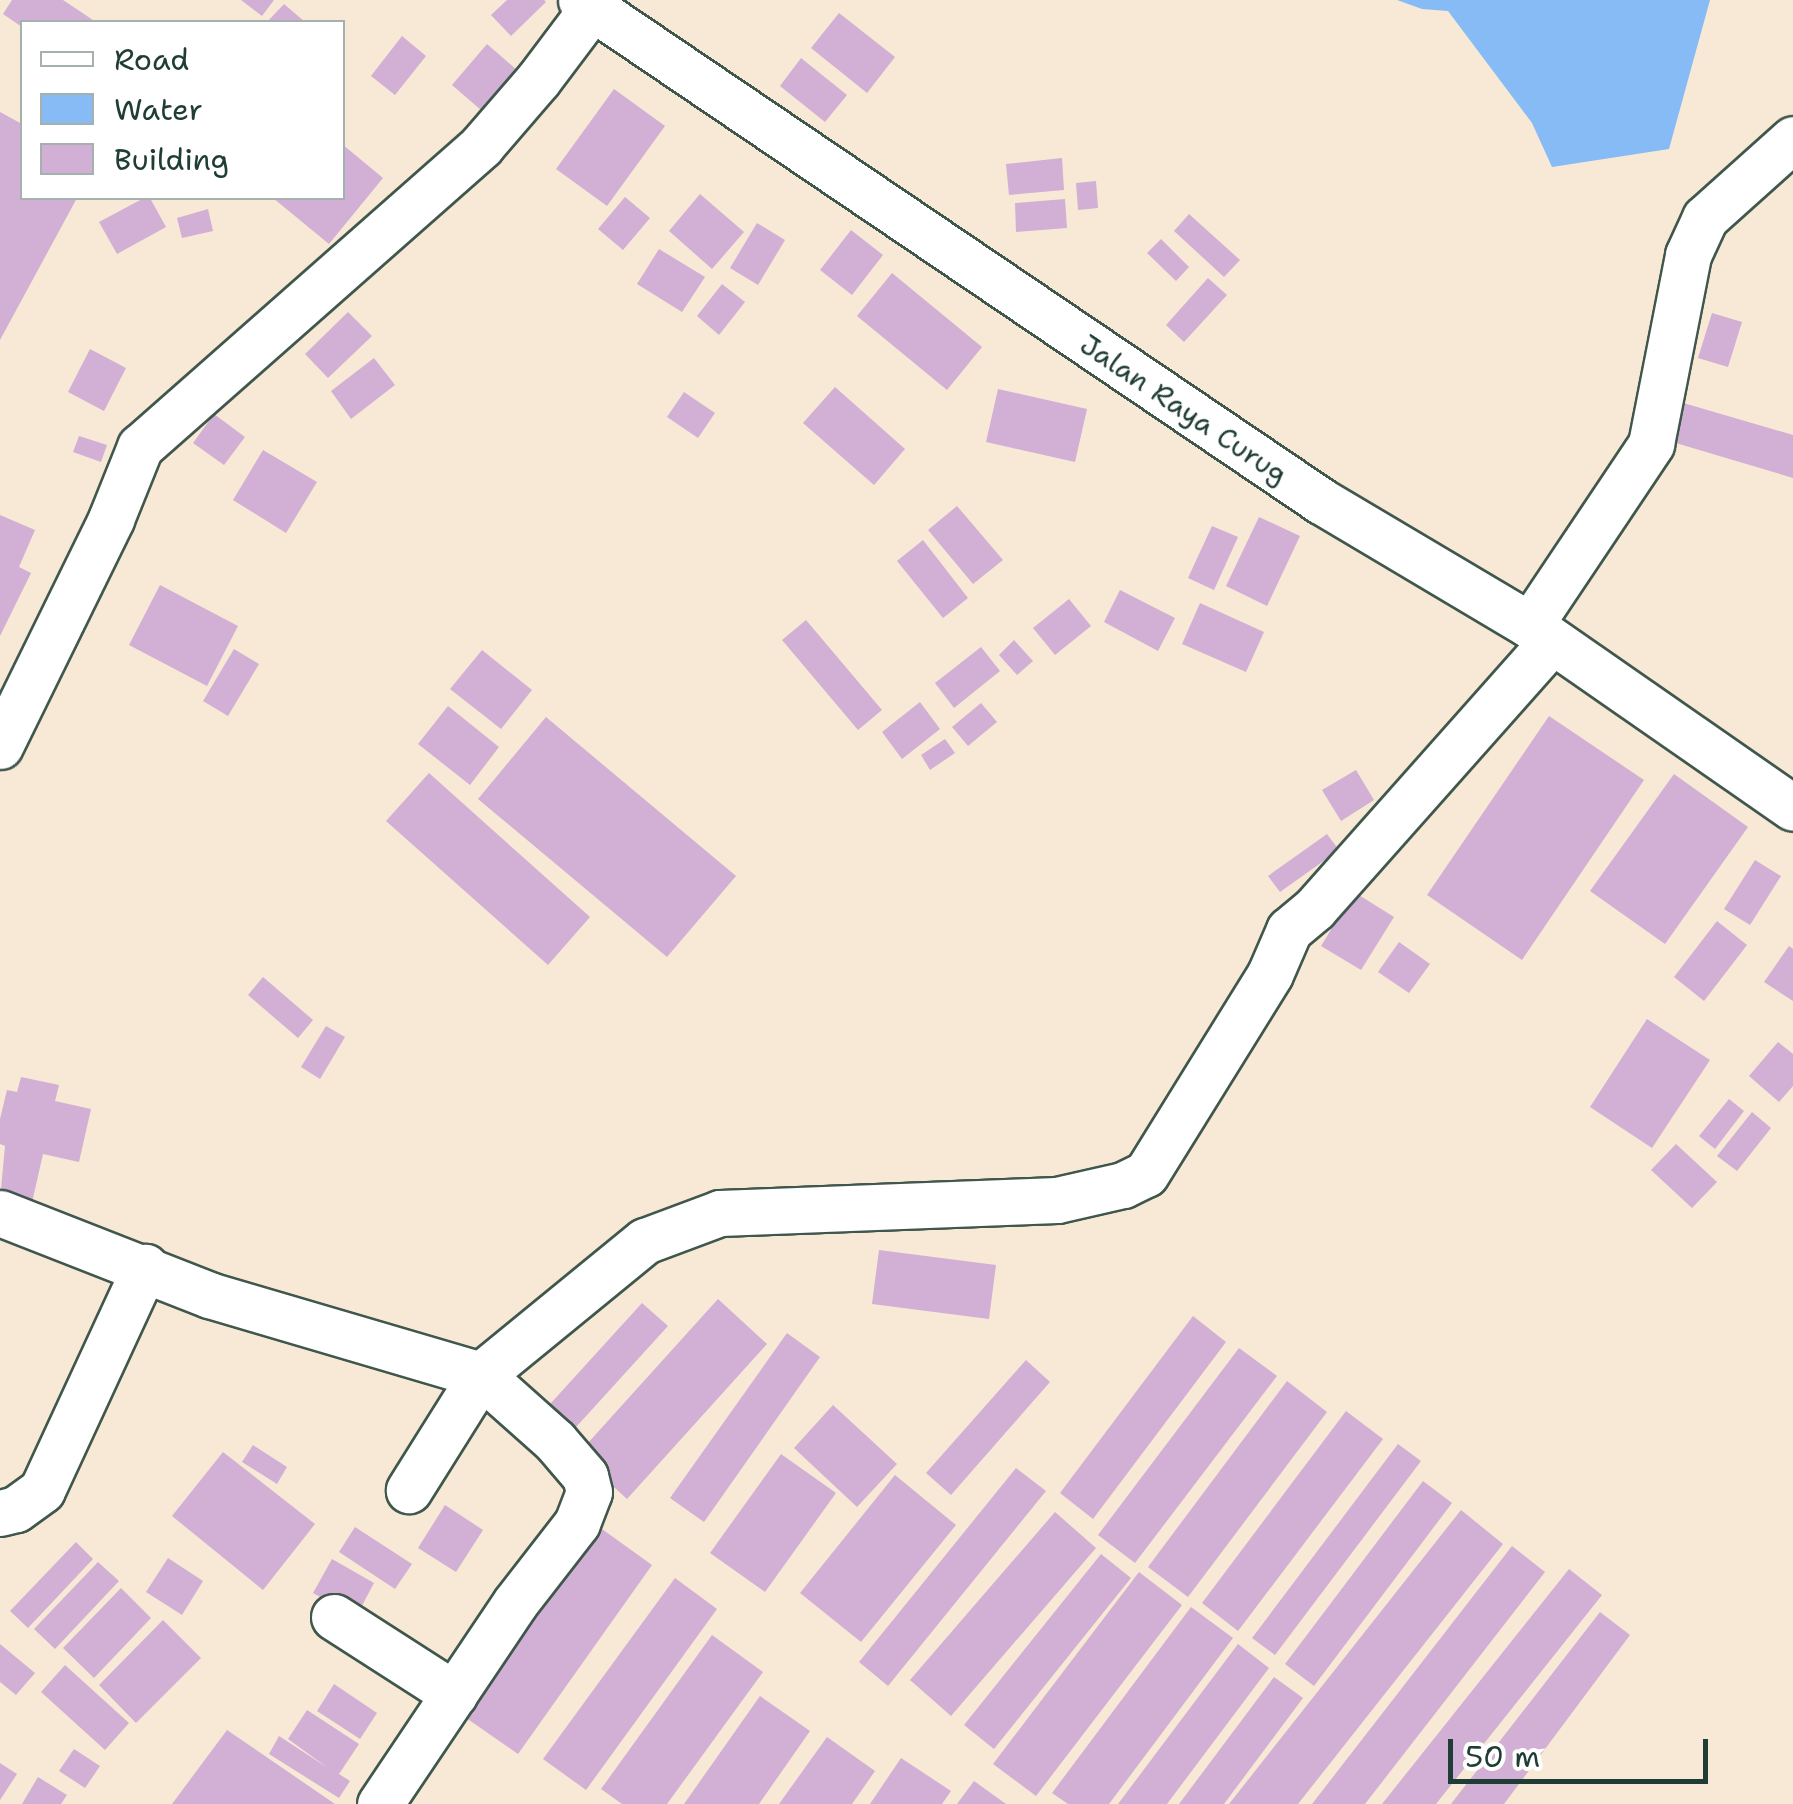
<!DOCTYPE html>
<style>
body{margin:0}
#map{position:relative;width:1793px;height:1804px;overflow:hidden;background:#f8e9d6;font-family:"Shantell Sans",sans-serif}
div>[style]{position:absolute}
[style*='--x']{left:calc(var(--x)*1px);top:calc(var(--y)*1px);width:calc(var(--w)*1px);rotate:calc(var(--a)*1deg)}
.water>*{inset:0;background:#87bbf5}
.building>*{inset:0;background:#d2afd4}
.roads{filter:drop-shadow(2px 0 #40574c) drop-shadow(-2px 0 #40574c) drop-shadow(0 2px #40574c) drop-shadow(0 -2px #40574c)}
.minor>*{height:45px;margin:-22.5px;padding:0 22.5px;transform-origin:22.5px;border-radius:22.5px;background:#fff}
span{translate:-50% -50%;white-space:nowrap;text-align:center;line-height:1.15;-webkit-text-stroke:10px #fff;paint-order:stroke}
.street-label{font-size:28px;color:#1f3d34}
.legend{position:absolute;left:20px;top:20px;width:325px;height:180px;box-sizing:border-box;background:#fff;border:2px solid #a5b1ae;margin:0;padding:12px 18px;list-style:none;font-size:30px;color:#1f3d34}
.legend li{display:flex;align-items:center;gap:20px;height:50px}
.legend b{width:50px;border:2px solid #a5b1ae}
.scale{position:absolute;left:1448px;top:1739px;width:260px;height:45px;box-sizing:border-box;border:5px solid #1f3d34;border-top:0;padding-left:12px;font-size:30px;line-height:35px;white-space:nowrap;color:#1f3d34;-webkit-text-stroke:8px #fff;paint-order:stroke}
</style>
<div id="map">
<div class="water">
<i style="clip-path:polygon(1397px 0,1710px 0,1669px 149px,1552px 167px,1532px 123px,1448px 11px,1422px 9px)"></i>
</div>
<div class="building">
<i style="clip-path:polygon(12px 0,63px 0,93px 20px,22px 22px,22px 27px,3px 14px)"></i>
<i style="clip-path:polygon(241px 0,274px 0,262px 16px)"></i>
<i style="clip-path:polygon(507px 0,544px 0,546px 2px,511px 36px,491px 15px)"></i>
<i style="clip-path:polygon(284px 4px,305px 22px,267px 22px)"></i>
<i style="clip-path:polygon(839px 13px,895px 57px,867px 93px,811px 48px)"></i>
<i style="clip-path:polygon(402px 36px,426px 56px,395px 95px,371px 76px)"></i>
<i style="clip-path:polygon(487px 44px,524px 76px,489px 117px,452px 85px)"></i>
<i style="clip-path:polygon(801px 58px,847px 95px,825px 122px,780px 86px)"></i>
<i style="clip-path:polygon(614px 89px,665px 126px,607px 206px,556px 169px)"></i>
<i style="clip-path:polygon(0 112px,22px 124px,22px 198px,77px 198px,0 340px)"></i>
<i style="clip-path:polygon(342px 144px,383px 178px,329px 244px,273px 198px,342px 198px)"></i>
<i style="clip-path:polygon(1062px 158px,1064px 190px,1009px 195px,1006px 164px)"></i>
<i style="clip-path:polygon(1096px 181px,1098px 208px,1078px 210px,1076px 183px)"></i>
<i style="clip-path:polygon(700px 194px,744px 232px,712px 269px,669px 231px)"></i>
<i style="clip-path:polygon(625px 197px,650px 218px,623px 250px,598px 229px)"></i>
<i style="clip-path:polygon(144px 198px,150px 198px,166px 227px,117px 254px,99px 222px)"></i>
<i style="clip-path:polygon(1065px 199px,1067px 228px,1016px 232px,1015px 203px)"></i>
<i style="clip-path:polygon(208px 209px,213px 231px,182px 238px,177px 218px)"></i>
<i style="clip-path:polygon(1189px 214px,1240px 260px,1224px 277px,1174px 231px)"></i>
<i style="clip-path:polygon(757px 223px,785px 240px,758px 285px,730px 268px)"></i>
<i style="clip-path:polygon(851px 230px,883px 255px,852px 295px,820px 270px)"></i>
<i style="clip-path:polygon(1161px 239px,1189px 267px,1176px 281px,1147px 253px)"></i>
<i style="clip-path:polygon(659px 249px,705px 277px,682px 312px,637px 284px)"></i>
<i style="clip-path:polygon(892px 273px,982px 347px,947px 390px,857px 316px)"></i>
<i style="clip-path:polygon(1208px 278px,1227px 295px,1184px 342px,1166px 325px)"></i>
<i style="clip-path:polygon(722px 284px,745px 302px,719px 335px,697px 316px)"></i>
<i style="clip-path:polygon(348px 312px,372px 336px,328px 378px,305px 354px)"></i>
<i style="clip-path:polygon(1712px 313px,1742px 322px,1728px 367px,1698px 358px)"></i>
<i style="clip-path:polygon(90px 349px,126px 368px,104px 411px,68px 392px)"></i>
<i style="clip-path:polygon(374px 358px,395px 385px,351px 419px,331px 391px)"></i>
<i style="clip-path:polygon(835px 387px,905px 449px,874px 485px,803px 423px)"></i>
<i style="clip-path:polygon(998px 389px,1087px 409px,1075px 462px,986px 442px)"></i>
<i style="clip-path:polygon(684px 392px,715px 413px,698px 438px,667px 417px)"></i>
<i style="clip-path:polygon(1680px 402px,1793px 435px,1793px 478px,1669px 441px)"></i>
<i style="clip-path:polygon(214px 414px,245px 437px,224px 465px,193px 443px)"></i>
<i style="clip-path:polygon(79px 436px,107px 445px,101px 462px,73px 452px)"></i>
<i style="clip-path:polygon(263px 450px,317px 482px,286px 533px,233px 500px)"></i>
<i style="clip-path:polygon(957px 506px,1003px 560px,973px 584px,928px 530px)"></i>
<i style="clip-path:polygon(0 515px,35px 530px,19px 567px,31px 573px,0 636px)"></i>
<i style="clip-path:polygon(1259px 517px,1300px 536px,1267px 606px,1226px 586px)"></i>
<i style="clip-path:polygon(1212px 526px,1238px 537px,1214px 590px,1188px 578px)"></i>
<i style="clip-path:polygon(923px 540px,968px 598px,943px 618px,897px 561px)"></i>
<i style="clip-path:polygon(160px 585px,238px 626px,207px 686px,129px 645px)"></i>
<i style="clip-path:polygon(1120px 590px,1175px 618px,1158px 651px,1104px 622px)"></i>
<i style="clip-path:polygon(1069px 599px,1091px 626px,1055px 655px,1033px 628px)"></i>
<i style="clip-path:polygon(1200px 603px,1264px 632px,1246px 672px,1182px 644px)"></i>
<i style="clip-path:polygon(806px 620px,882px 710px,858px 730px,782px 640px)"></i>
<i style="clip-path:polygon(1014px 640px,1033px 661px,1017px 675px,999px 655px)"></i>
<i style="clip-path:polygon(981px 647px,1000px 671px,954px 708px,935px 683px)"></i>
<i style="clip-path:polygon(234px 649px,259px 664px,228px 716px,203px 701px)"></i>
<i style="clip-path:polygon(482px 650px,532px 690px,501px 729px,450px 689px)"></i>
<i style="clip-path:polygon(920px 702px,940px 729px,902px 759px,882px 732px)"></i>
<i style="clip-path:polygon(981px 703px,997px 722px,968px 746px,952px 727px)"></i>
<i style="clip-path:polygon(448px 706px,499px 747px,470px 785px,418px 744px)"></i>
<i style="clip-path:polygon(1549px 716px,1644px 780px,1522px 960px,1427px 895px)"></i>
<i style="clip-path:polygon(546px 717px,736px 876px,667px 957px,478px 799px)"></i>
<i style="clip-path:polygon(945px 739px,955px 753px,930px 770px,921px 755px)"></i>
<i style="clip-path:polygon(1356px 770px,1374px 800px,1341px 821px,1322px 790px)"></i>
<i style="clip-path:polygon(429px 773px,590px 917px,548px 965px,386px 821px)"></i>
<i style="clip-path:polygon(1674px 774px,1748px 827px,1665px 944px,1590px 891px)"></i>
<i style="clip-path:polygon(1327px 834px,1339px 850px,1280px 892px,1268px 876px)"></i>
<i style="clip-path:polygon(1755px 860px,1781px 876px,1750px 925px,1724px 909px)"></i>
<i style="clip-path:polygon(1354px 892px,1394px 917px,1361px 970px,1321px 946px)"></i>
<i style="clip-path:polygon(1717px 921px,1747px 945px,1704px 1001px,1674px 977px)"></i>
<i style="clip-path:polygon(1399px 942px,1430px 964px,1409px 993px,1378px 972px)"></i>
<i style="clip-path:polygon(1789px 946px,1793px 949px,1793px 1001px,1764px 982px)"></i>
<i style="clip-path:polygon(263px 977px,313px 1020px,298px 1038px,248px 995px)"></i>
<i style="clip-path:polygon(1647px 1019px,1710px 1060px,1652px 1148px,1590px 1107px)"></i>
<i style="clip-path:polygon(326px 1026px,345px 1037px,320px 1079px,301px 1067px)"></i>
<i style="clip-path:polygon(1778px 1042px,1793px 1054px,1793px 1086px,1779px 1102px,1749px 1076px)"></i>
<i style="clip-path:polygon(21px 1077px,59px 1085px,55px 1101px,91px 1109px,79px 1162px,43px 1154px,31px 1207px,0 1200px,5px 1146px,0 1144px,0 1119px,7px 1090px,17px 1092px)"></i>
<i style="clip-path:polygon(1729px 1099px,1744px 1111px,1715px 1149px,1699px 1136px)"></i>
<i style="clip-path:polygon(1752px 1112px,1771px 1128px,1737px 1171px,1717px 1156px)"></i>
<i style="clip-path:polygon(1676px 1144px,1717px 1182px,1692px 1208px,1651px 1170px)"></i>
<i style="clip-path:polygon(879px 1250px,996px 1265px,989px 1319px,872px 1304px)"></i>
<i style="clip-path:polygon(718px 1299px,767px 1344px,627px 1499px,578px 1454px)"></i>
<i style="clip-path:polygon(642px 1303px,668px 1326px,567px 1437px,541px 1414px)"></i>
<i style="clip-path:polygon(1193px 1316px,1226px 1342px,1093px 1519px,1060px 1493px)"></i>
<i style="clip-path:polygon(787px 1333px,820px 1357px,704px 1522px,670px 1498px)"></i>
<i style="clip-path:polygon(1239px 1348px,1277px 1376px,1135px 1563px,1098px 1535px)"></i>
<i style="clip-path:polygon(1026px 1360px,1050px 1382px,951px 1495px,926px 1473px)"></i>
<i style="clip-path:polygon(1287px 1381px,1327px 1412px,1188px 1597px,1148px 1567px)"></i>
<i style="clip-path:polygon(833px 1405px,897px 1464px,857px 1507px,794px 1448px)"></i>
<i style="clip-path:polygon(1346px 1411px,1383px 1439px,1238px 1631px,1202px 1603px)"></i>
<i style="clip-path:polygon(1398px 1444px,1421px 1461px,1275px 1655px,1252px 1638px)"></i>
<i style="clip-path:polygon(253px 1445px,287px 1467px,277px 1484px,242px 1462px)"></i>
<i style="clip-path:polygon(223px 1452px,315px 1524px,263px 1590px,172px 1516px)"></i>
<i style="clip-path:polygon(781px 1454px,836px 1493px,765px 1592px,710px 1553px)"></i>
<i style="clip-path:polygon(1016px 1468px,1046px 1491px,888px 1686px,859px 1662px)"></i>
<i style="clip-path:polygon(895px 1475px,956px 1525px,861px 1642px,800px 1593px)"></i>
<i style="clip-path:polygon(1423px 1481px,1452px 1503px,1314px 1686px,1285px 1664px)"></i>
<i style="clip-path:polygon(445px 1505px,483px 1530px,456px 1572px,418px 1548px)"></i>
<i style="clip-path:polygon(1461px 1510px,1503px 1544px,1298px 1804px,1229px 1804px)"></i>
<i style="clip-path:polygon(1055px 1512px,1096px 1548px,951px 1716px,910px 1680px)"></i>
<i style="clip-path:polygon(595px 1524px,652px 1565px,518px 1754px,459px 1713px)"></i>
<i style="clip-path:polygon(355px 1527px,412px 1564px,395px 1589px,339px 1552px)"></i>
<i style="clip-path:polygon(76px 1542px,93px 1559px,28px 1628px,10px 1611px)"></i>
<i style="clip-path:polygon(1512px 1546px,1545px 1572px,1365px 1804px,1312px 1804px)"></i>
<i style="clip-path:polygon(1101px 1554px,1131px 1578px,994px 1749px,964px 1725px)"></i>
<i style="clip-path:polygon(168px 1558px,203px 1581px,182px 1615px,146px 1592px)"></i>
<i style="clip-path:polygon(332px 1559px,374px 1583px,356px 1617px,313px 1593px)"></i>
<i style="clip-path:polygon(98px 1562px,119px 1581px,55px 1649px,34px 1629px)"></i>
<i style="clip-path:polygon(1569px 1569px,1602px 1595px,1436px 1804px,1382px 1804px)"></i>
<i style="clip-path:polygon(1139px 1572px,1182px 1605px,1036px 1796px,993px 1764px)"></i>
<i style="clip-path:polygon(675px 1578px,717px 1609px,586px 1790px,543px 1759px)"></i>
<i style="clip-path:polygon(121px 1588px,151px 1618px,94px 1678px,63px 1648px)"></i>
<i style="clip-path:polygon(1191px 1607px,1233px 1638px,1109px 1804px,1068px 1804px,1052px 1793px)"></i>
<i style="clip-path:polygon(1600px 1612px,1630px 1635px,1504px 1804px,1451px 1804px)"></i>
<i style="clip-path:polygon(163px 1620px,201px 1658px,136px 1723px,99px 1685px)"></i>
<i style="clip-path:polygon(712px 1635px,763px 1672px,667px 1804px,622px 1804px,601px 1789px)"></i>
<i style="clip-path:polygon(0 1644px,35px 1673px,16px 1695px,0 1682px)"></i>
<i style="clip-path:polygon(1238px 1644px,1269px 1668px,1167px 1804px,1118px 1804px)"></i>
<i style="clip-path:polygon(65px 1665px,129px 1723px,105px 1750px,41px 1692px)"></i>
<i style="clip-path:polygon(1274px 1677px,1303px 1698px,1224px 1804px,1179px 1804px)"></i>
<i style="clip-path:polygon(334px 1684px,377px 1713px,360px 1739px,317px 1711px)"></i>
<i style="clip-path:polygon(760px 1696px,810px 1731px,759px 1804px,684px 1804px)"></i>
<i style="clip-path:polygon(307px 1710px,359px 1744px,339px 1774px,350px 1781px,339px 1798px,269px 1754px,279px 1736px,328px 1768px,288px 1739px)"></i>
<i style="clip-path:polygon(227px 1730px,335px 1804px,172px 1804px)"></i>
<i style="clip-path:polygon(827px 1737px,875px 1771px,852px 1804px,779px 1804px)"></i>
<i style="clip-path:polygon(74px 1749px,100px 1766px,85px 1788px,59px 1771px)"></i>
<i style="clip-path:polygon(901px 1758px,951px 1791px,942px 1804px,870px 1804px)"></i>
<i style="clip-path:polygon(0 1763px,17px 1774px,0 1800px)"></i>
<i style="clip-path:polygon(38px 1777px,67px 1795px,61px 1804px,22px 1804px)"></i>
<i style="clip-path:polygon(974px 1781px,1006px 1804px,957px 1804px)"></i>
</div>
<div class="roads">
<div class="minor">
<i style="--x:581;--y:0;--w:894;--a:34.1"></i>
<i style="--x:1321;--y:501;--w:243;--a:30.7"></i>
<i style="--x:1530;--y:625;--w:320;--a:34.8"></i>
<i style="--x:1530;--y:625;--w:218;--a:-56.2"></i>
<i style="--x:1651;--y:444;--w:193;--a:-78.9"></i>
<i style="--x:1688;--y:255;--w:41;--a:-65.3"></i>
<i style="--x:1705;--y:218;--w:118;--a:-41.9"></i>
<i style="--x:0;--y:746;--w:253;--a:-63.9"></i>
<i style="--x:111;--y:519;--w:78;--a:-68.1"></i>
<i style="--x:140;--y:447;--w:455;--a:-41.4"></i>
<i style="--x:481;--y:146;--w:87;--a:-49.2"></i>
<i style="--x:538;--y:80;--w:91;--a:-53"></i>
<i style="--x:0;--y:1213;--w:225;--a:21.4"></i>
<i style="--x:209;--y:1295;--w:284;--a:16.4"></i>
<i style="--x:481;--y:1375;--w:212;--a:-39.3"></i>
<i style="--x:645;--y:1241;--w:80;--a:-20.5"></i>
<i style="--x:720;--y:1213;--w:337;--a:-2.2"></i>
<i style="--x:1057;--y:1200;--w:68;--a:-12.8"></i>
<i style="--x:1123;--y:1185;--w:25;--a:-26"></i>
<i style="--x:1146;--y:1174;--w:235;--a:-58.2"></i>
<i style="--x:1270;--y:974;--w:48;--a:-66.6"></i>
<i style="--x:1289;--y:930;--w:34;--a:-40"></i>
<i style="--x:1315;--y:908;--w:354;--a:-48.4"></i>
<i style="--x:0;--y:1513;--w:16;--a:-14"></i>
<i style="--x:16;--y:1509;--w:32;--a:-36"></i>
<i style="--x:42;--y:1490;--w:246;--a:-65.2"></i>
<i style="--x:334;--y:1617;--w:143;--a:32.7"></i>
<i style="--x:380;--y:1804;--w:242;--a:-56.1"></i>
<i style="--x:515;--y:1603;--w:101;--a:-52.2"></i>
<i style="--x:577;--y:1523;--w:33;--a:-69"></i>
<i style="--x:589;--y:1492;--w:16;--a:-104"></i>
<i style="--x:585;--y:1476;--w:46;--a:-130.6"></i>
<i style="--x:555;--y:1441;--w:99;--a:-138.3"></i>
<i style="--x:481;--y:1375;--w:136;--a:122.1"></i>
</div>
</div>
<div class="street-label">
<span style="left:1184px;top:409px;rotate:34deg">Jalan Raya Curug</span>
</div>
<ul class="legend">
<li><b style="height:12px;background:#fff"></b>Road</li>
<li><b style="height:28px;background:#87bbf5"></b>Water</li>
<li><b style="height:28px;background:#d2afd4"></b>Building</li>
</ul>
<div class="scale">50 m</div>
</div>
